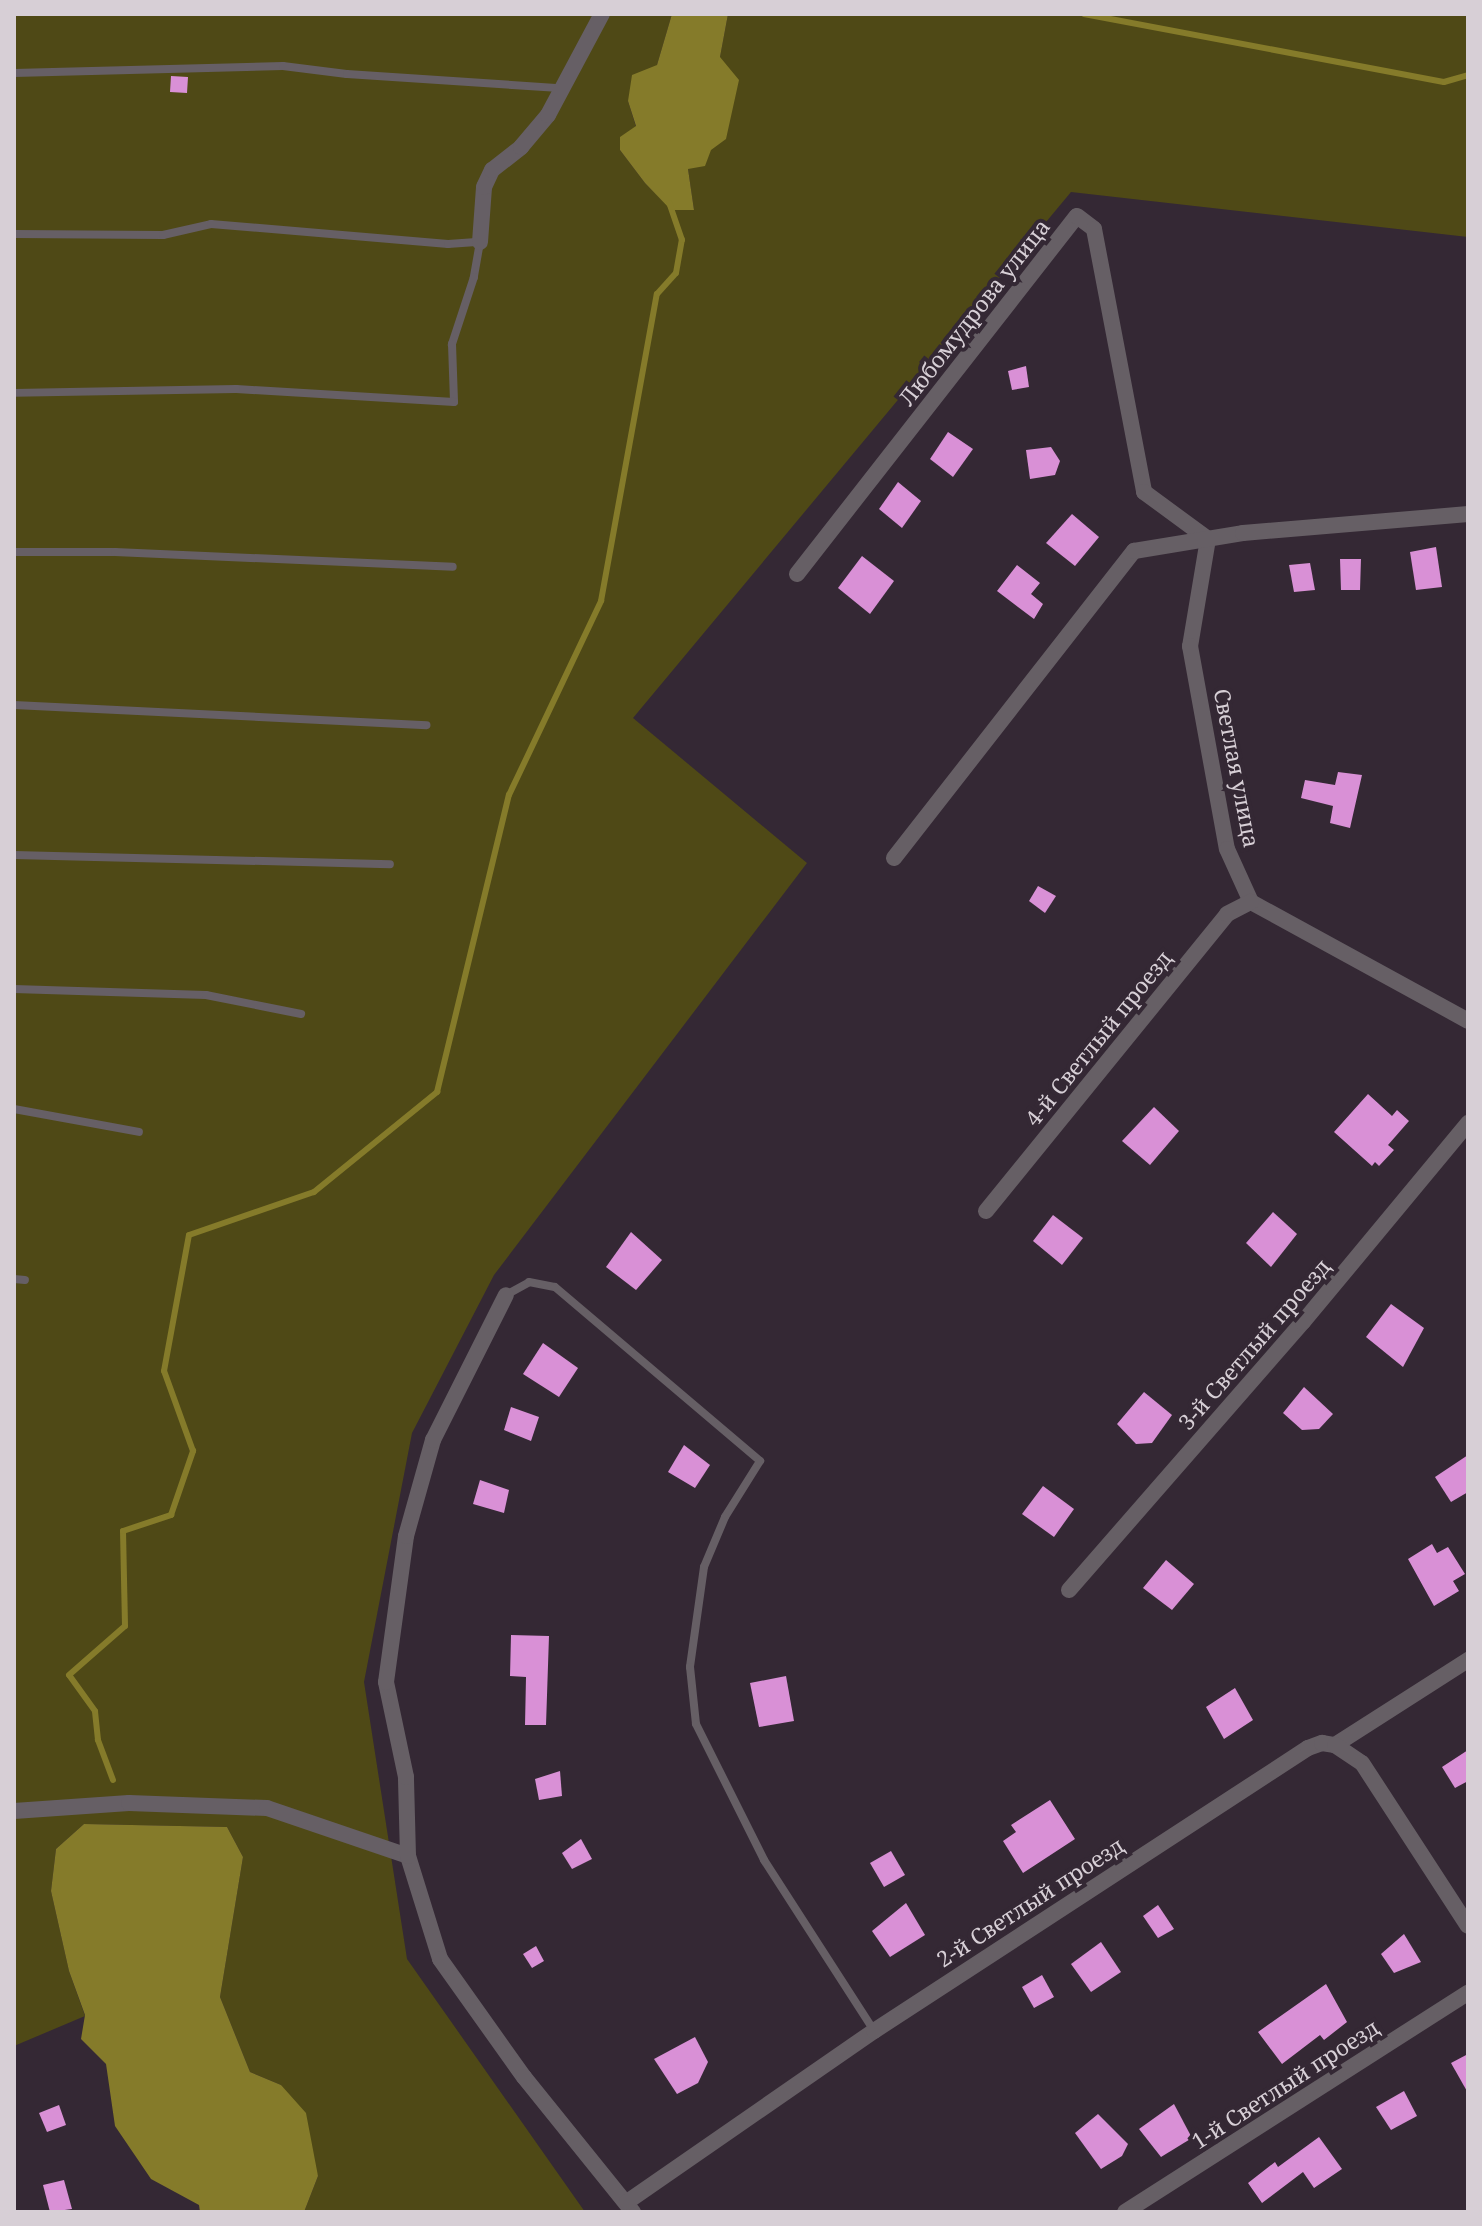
<!DOCTYPE html>
<meta charset="utf-8">
<style>
body{margin:0}
#map{position:relative;width:1482px;height:2226px;overflow:hidden;background:#342834;font-family:"Noto Serif",serif}
div>[style]{position:absolute}
[style*='--x']{left:calc(var(--x)*1px);top:calc(var(--y)*1px);width:calc(var(--w)*1px);rotate:calc(var(--a)*1deg)}
.green>*{inset:0;background:#4f4916}
.water>*{inset:0;background:#857b2a}
.stream>*{height:6px;margin:-3px;padding:0 3px;transform-origin:3px;border-radius:3px;background:#857b2a}
.building>*{inset:0;background:#d990d6}
.lane>*{height:8px;margin:-4px;padding:0 4px;transform-origin:4px;border-radius:4px;background:#665f65}
.street>*{height:16px;margin:-8px;padding:0 8px;transform-origin:8px;border-radius:8px;background:#665f65}
span{translate:-50% -50%;white-space:nowrap;text-align:center;line-height:1.15;-webkit-text-stroke:8px #342834;paint-order:stroke}
.street-label{font-size:22px;color:#d7cfd6}
.frame{position:absolute;inset:0;border:16px solid #d7cfd6;pointer-events:none}
</style>
<div id="map">
<div class="green">
<i style="clip-path:polygon(14px 14px,672px 14px,657px 65px,628px 101px,636px 127px,620px 138px,620px 150px,645px 183px,672px 210px,694px 210px,688px 169px,720px 57px,728px 14px,1468px 14px,1468px 237px,1071px 192px,633px 718px,807px 863px,494px 1275px,412px 1433px,364px 1682px,407px 1959px,585px 2212px,304px 2212px,318px 2176px,281px 2085px,250px 2072px,220px 1997px,243px 1857px,227px 1827px,84px 1824px,56px 1849px,51px 1891px,69px 1971px,85px 2016px,14px 2046px)"></i>
</div>
<div class="water">
<i style="clip-path:polygon(672px 14px,728px 14px,720px 57px,739px 80px,726px 139px,711px 150px,705px 166px,688px 169px,694px 210px,671px 210px,645px 183px,620px 150px,620px 137px,636px 126px,628px 101px,632px 75px,657px 65px)"></i>
<i style="clip-path:polygon(84px 1824px,227px 1827px,243px 1857px,220px 1997px,250px 2072px,281px 2085px,306px 2113px,318px 2176px,304px 2212px,200px 2212px,199px 2205px,151px 2179px,115px 2126px,106px 2064px,81px 2039px,85px 2015px,69px 1971px,51px 1891px,56px 1849px)"></i>
</div>
<div class="stream">
<i style="--x:1084;--y:14;--w:366;--a:10.7"></i>
<i style="--x:1444;--y:82;--w:25;--a:-16"></i>
<i style="--x:113;--y:1780;--w:43;--a:-110.6"></i>
<i style="--x:98;--y:1740;--w:29;--a:-96"></i>
<i style="--x:95;--y:1711;--w:44;--a:-125.8"></i>
<i style="--x:69;--y:1675;--w:74;--a:-41.2"></i>
<i style="--x:125;--y:1626;--w:95;--a:-91.2"></i>
<i style="--x:123;--y:1531;--w:51;--a:-18.4"></i>
<i style="--x:171;--y:1515;--w:68;--a:-71"></i>
<i style="--x:193;--y:1451;--w:85;--a:-109.9"></i>
<i style="--x:164;--y:1371;--w:138;--a:-79.6"></i>
<i style="--x:189;--y:1235;--w:132;--a:-19"></i>
<i style="--x:314;--y:1192;--w:159;--a:-39.1"></i>
<i style="--x:437;--y:1092;--w:306;--a:-76.4"></i>
<i style="--x:509;--y:795;--w:215;--a:-64.6"></i>
<i style="--x:601;--y:601;--w:312;--a:-79.7"></i>
<i style="--x:657;--y:294;--w:28;--a:-48"></i>
<i style="--x:676;--y:273;--w:34;--a:-80"></i>
<i style="--x:682;--y:240;--w:39;--a:-109"></i>
</div>
<div class="building">
<i style="clip-path:polygon(171px 76px,188px 77px,187px 93px,170px 92px)"></i>
<i style="clip-path:polygon(1026px 366px,1029px 387px,1012px 390px,1008px 371px)"></i>
<i style="clip-path:polygon(948px 432px,973px 449px,953px 477px,930px 459px)"></i>
<i style="clip-path:polygon(1051px 447px,1060px 461px,1055px 475px,1030px 479px,1026px 450px)"></i>
<i style="clip-path:polygon(898px 482px,921px 501px,902px 528px,879px 509px)"></i>
<i style="clip-path:polygon(1072px 514px,1099px 537px,1075px 566px,1046px 543px)"></i>
<i style="clip-path:polygon(1436px 547px,1442px 587px,1416px 590px,1410px 552px)"></i>
<i style="clip-path:polygon(862px 556px,894px 581px,870px 614px,838px 588px)"></i>
<i style="clip-path:polygon(1340px 559px,1361px 559px,1360px 590px,1341px 590px)"></i>
<i style="clip-path:polygon(1310px 563px,1315px 590px,1294px 592px,1289px 565px)"></i>
<i style="clip-path:polygon(1017px 565px,1040px 583px,1031px 594px,1043px 604px,1034px 619px,997px 591px)"></i>
<i style="clip-path:polygon(1338px 772px,1362px 775px,1350px 828px,1330px 823px,1333px 806px,1301px 798px,1305px 780px,1335px 785px)"></i>
<i style="clip-path:polygon(1038px 886px,1056px 896px,1045px 913px,1029px 901px)"></i>
<i style="clip-path:polygon(1368px 1094px,1392px 1116px,1397px 1110px,1409px 1121px,1388px 1145px,1394px 1150px,1379px 1166px,1375px 1162px,1372px 1166px,1334px 1132px)"></i>
<i style="clip-path:polygon(1154px 1107px,1179px 1131px,1150px 1165px,1122px 1141px)"></i>
<i style="clip-path:polygon(1273px 1212px,1297px 1234px,1271px 1267px,1246px 1243px)"></i>
<i style="clip-path:polygon(1053px 1215px,1083px 1238px,1062px 1265px,1033px 1241px)"></i>
<i style="clip-path:polygon(631px 1232px,662px 1260px,636px 1290px,606px 1267px)"></i>
<i style="clip-path:polygon(1391px 1304px,1424px 1328px,1403px 1367px,1366px 1337px)"></i>
<i style="clip-path:polygon(543px 1343px,578px 1368px,559px 1397px,523px 1374px)"></i>
<i style="clip-path:polygon(1304px 1387px,1333px 1414px,1319px 1429px,1302px 1430px,1283px 1413px)"></i>
<i style="clip-path:polygon(1144px 1392px,1172px 1415px,1152px 1443px,1136px 1444px,1117px 1424px)"></i>
<i style="clip-path:polygon(511px 1407px,539px 1417px,531px 1441px,504px 1430px)"></i>
<i style="clip-path:polygon(684px 1445px,710px 1465px,695px 1488px,668px 1472px)"></i>
<i style="clip-path:polygon(1468px 1455px,1468px 1492px,1451px 1502px,1435px 1477px)"></i>
<i style="clip-path:polygon(480px 1480px,509px 1490px,504px 1513px,473px 1504px)"></i>
<i style="clip-path:polygon(1043px 1486px,1074px 1509px,1054px 1537px,1022px 1514px)"></i>
<i style="clip-path:polygon(1432px 1544px,1437px 1553px,1448px 1547px,1465px 1574px,1453px 1581px,1459px 1591px,1434px 1606px,1408px 1559px)"></i>
<i style="clip-path:polygon(1166px 1560px,1194px 1584px,1172px 1610px,1143px 1588px)"></i>
<i style="clip-path:polygon(511px 1635px,549px 1636px,546px 1725px,525px 1725px,526px 1677px,510px 1676px)"></i>
<i style="clip-path:polygon(786px 1676px,794px 1721px,759px 1727px,750px 1683px)"></i>
<i style="clip-path:polygon(1235px 1688px,1253px 1720px,1224px 1739px,1206px 1707px)"></i>
<i style="clip-path:polygon(1468px 1750px,1468px 1781px,1455px 1788px,1442px 1767px)"></i>
<i style="clip-path:polygon(560px 1771px,562px 1796px,539px 1800px,535px 1779px)"></i>
<i style="clip-path:polygon(1050px 1800px,1075px 1839px,1023px 1873px,1003px 1841px,1016px 1832px,1011px 1825px)"></i>
<i style="clip-path:polygon(581px 1839px,592px 1859px,572px 1869px,562px 1853px)"></i>
<i style="clip-path:polygon(891px 1851px,905px 1875px,884px 1887px,870px 1863px)"></i>
<i style="clip-path:polygon(906px 1903px,925px 1935px,890px 1957px,872px 1931px)"></i>
<i style="clip-path:polygon(1158px 1905px,1174px 1929px,1158px 1938px,1143px 1916px)"></i>
<i style="clip-path:polygon(1404px 1934px,1421px 1962px,1394px 1973px,1381px 1954px)"></i>
<i style="clip-path:polygon(1101px 1942px,1121px 1972px,1091px 1992px,1071px 1964px)"></i>
<i style="clip-path:polygon(536px 1946px,544px 1961px,532px 1968px,523px 1954px)"></i>
<i style="clip-path:polygon(1042px 1975px,1054px 1997px,1034px 2008px,1022px 1987px)"></i>
<i style="clip-path:polygon(1326px 1984px,1347px 2022px,1324px 2040px,1320px 2035px,1282px 2064px,1258px 2032px)"></i>
<i style="clip-path:polygon(695px 2037px,708px 2062px,698px 2083px,677px 2094px,654px 2059px)"></i>
<i style="clip-path:polygon(1468px 2054px,1468px 2093px,1451px 2063px)"></i>
<i style="clip-path:polygon(1404px 2091px,1417px 2116px,1391px 2130px,1376px 2107px)"></i>
<i style="clip-path:polygon(1174px 2104px,1192px 2138px,1161px 2157px,1139px 2129px)"></i>
<i style="clip-path:polygon(59px 2105px,66px 2125px,47px 2132px,39px 2113px)"></i>
<i style="clip-path:polygon(1098px 2114px,1128px 2144px,1122px 2156px,1101px 2169px,1075px 2133px)"></i>
<i style="clip-path:polygon(1319px 2137px,1342px 2169px,1314px 2188px,1303px 2172px,1262px 2203px,1248px 2183px,1275px 2162px,1278px 2167px)"></i>
<i style="clip-path:polygon(64px 2180px,72px 2209px,50px 2212px,43px 2185px)"></i>
</div>
<div class="lane">
<i style="--x:14;--y:73;--w:269;--a:-1.5"></i>
<i style="--x:283;--y:66;--w:64;--a:7.1"></i>
<i style="--x:347;--y:74;--w:213;--a:3.8"></i>
<i style="--x:14;--y:234;--w:149;--a:0.4"></i>
<i style="--x:163;--y:235;--w:49;--a:-12.9"></i>
<i style="--x:211;--y:224;--w:238;--a:4.8"></i>
<i style="--x:448;--y:244;--w:32;--a:-4"></i>
<i style="--x:480;--y:242;--w:36;--a:100"></i>
<i style="--x:474;--y:277;--w:71;--a:108.2"></i>
<i style="--x:452;--y:344;--w:58;--a:88"></i>
<i style="--x:454;--y:402;--w:218;--a:-176.6"></i>
<i style="--x:236;--y:389;--w:222;--a:179"></i>
<i style="--x:14;--y:552;--w:101;--a:0"></i>
<i style="--x:115;--y:552;--w:338;--a:2.5"></i>
<i style="--x:14;--y:705;--w:413;--a:2.8"></i>
<i style="--x:14;--y:855;--w:376;--a:1.4"></i>
<i style="--x:14;--y:989;--w:192;--a:1.8"></i>
<i style="--x:206;--y:995;--w:97;--a:11.3"></i>
<i style="--x:14;--y:1109;--w:127;--a:10.4"></i>
<i style="--x:14;--y:1279;--w:11;--a:5"></i>
<i style="--x:506;--y:1295;--w:26;--a:-29"></i>
<i style="--x:529;--y:1282;--w:26;--a:11"></i>
<i style="--x:555;--y:1287;--w:269;--a:40.3"></i>
<i style="--x:760;--y:1461;--w:66;--a:122"></i>
<i style="--x:725;--y:1517;--w:54;--a:112.8"></i>
<i style="--x:704;--y:1567;--w:101;--a:98"></i>
<i style="--x:690;--y:1667;--w:57;--a:84"></i>
<i style="--x:696;--y:1724;--w:152;--a:63.4"></i>
<i style="--x:764;--y:1860;--w:203;--a:57.2"></i>
</div>
<div class="street">
<i style="--x:480;--y:242;--w:55;--a:-85.8"></i>
<i style="--x:484;--y:187;--w:19;--a:-65"></i>
<i style="--x:492;--y:170;--w:37;--a:-38"></i>
<i style="--x:521;--y:147;--w:42;--a:-49.8"></i>
<i style="--x:548;--y:115;--w:115;--a:-61.9"></i>
<i style="--x:797;--y:574;--w:454;--a:-52"></i>
<i style="--x:1077;--y:216;--w:21;--a:37"></i>
<i style="--x:1094;--y:229;--w:268;--a:79.2"></i>
<i style="--x:1144;--y:492;--w:79;--a:36.3"></i>
<i style="--x:1208;--y:539;--w:109;--a:99.5"></i>
<i style="--x:1190;--y:646;--w:206;--a:79.7"></i>
<i style="--x:1227;--y:849;--w:58;--a:65.6"></i>
<i style="--x:1251;--y:902;--w:247;--a:28.7"></i>
<i style="--x:894;--y:858;--w:390;--a:-52"></i>
<i style="--x:1134;--y:551;--w:110;--a:-9.4"></i>
<i style="--x:1243;--y:533;--w:226;--a:-4.8"></i>
<i style="--x:986;--y:1211;--w:382;--a:-50.9"></i>
<i style="--x:1227;--y:914;--w:27;--a:-27"></i>
<i style="--x:1069;--y:1590;--w:356;--a:-48.9"></i>
<i style="--x:1303;--y:1322;--w:259;--a:-50.3"></i>
<i style="--x:1335;--y:1745;--w:158;--a:-32.6"></i>
<i style="--x:14;--y:1811;--w:115;--a:-4"></i>
<i style="--x:129;--y:1803;--w:138;--a:2.1"></i>
<i style="--x:267;--y:1808;--w:149;--a:18.8"></i>
<i style="--x:408;--y:1856;--w:108;--a:72.7"></i>
<i style="--x:440;--y:1959;--w:145;--a:54.6"></i>
<i style="--x:524;--y:2077;--w:174;--a:51.1"></i>
<i style="--x:408;--y:1856;--w:79;--a:-91.5"></i>
<i style="--x:406;--y:1777;--w:97;--a:-101.9"></i>
<i style="--x:386;--y:1682;--w:147;--a:-82.2"></i>
<i style="--x:406;--y:1536;--w:100;--a:-74.3"></i>
<i style="--x:433;--y:1440;--w:162;--a:-63.3"></i>
<i style="--x:627;--y:2202;--w:300;--a:-34.7"></i>
<i style="--x:874;--y:2031;--w:518;--a:-33.11"></i>
<i style="--x:1308;--y:1748;--w:15;--a:-20"></i>
<i style="--x:1322;--y:1743;--w:13;--a:9"></i>
<i style="--x:1335;--y:1745;--w:32;--a:34"></i>
<i style="--x:1362;--y:1763;--w:194;--a:57"></i>
<i style="--x:1125;--y:2212;--w:407;--a:-32.6"></i>
</div>
<div class="street-label">
<span style="left:974px;top:312px;rotate:-52deg">Любомудрова улица</span>
<span style="left:1237px;top:768px;rotate:79deg">Светлая улица</span>
<span style="left:1098px;top:1038px;rotate:-51deg">4-й Светлый проезд</span>
<span style="left:1254px;top:1344px;rotate:-49deg">3-й Светлый проезд</span>
<span style="left:1030px;top:1902px;rotate:-33deg">2-й Светлый проезд</span>
<span style="left:1285px;top:2084px;rotate:-33deg">1-й Светлый проезд</span>
</div>
<div class="frame"></div>
</div>
